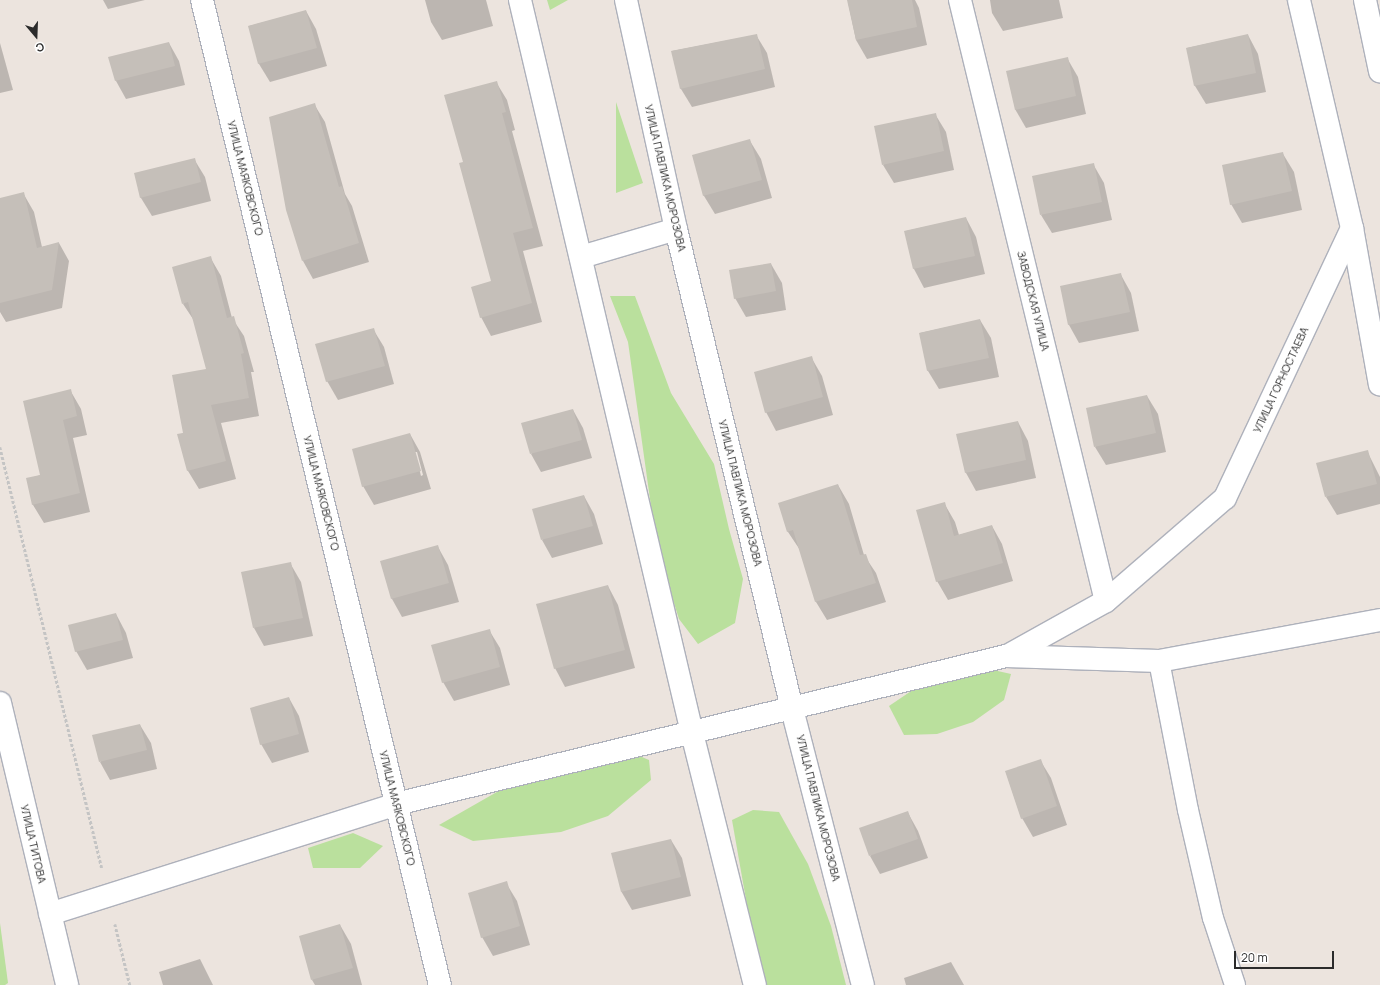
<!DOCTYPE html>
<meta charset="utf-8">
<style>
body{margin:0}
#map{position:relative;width:1380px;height:985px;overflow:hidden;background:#ece4de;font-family:Manrope,sans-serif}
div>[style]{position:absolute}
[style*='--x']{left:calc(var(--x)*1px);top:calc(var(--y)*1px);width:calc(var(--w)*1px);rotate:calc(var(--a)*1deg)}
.green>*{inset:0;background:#bae09d}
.shadow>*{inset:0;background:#0003}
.building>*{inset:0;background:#c5bfb9}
.path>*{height:2.5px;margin-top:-1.25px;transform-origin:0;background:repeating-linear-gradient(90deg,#c4c4c4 0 3px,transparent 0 5px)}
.roads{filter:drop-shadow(1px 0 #aeb1bb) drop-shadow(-1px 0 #aeb1bb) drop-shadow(0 1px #aeb1bb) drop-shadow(0 -1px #aeb1bb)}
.lane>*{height:20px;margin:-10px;padding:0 10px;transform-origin:10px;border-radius:10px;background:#fff}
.street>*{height:22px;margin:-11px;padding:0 11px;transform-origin:11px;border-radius:11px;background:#fff}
.secondary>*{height:22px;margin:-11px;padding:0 11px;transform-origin:11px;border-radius:11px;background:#fff}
span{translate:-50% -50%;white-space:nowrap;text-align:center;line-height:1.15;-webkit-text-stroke:3px #fff;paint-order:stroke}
.street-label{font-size:11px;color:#2b2b2b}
.north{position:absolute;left:16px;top:16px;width:40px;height:40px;-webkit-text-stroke:3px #fff;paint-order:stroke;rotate:161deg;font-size:11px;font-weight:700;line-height:16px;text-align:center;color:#2b2b2b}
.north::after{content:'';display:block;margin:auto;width:14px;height:18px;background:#2b2b2b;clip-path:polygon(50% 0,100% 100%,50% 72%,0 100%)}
.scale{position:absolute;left:1234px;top:951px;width:100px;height:18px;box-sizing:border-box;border:2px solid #2b2b2b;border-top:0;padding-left:5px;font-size:12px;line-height:14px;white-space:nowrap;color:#2b2b2b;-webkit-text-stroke:3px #fff;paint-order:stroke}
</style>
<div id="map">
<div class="green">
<i style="clip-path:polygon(547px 0,568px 0,550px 10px)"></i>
<i style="clip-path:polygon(616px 102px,643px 183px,616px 193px)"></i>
<i style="clip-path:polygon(610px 296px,635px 296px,671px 393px,714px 464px,729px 529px,743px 579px,735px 623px,698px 644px,679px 619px,657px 549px,628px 342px)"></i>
<i style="clip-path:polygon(980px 667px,1011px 674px,1004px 700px,973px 722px,937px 734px,904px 735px,889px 706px,929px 679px)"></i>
<i style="clip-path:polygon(618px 747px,649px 760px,651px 780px,608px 816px,561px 832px,473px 841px,439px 825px,546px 764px)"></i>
<i style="clip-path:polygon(753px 810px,779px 812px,808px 864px,831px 926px,846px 985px,766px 985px,748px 911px,732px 820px)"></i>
<i style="clip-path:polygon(353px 833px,383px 846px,360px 868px,313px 868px,308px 848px)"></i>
<i style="clip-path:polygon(0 923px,8px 983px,5px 985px,0 985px)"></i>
</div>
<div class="shadow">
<i style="clip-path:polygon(103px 0,145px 0,108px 9px)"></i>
<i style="clip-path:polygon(425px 0,486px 0,493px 26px,442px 40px,431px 22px)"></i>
<i style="clip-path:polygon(857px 0,915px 0,919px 8px,927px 45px,867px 59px,856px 40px,848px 2px)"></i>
<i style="clip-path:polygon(990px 0,1059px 0,1063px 18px,1003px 31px,992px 13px)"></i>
<i style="clip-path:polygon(306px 11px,316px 29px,327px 66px,270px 82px,259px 64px,249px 26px)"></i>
<i style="clip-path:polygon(756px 35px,767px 53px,775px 87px,692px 107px,681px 89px,672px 51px)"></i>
<i style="clip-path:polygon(1248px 35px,1258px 54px,1266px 92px,1206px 104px,1195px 86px,1187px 48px)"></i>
<i style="clip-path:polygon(0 43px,13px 90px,0 93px)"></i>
<i style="clip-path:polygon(169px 43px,179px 61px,185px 85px,126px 99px,116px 81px,110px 58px)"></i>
<i style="clip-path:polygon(1067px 58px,1078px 77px,1086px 114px,1026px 128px,1015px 109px)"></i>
<i style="clip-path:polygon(496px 82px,507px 100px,515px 130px,512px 131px,543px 246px,523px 251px,542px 322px,491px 336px,481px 317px,492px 282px,465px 162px)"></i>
<i style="clip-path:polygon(314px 104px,325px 122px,345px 194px,352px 206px,369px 262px,313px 279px,303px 261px)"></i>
<i style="clip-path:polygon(935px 114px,946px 132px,954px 170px,894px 183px,883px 165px)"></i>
<i style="clip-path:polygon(750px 141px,761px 159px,772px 198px,715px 214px,704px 196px,694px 156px)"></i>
<i style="clip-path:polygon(1283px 154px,1294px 172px,1302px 210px,1242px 223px,1231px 204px)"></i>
<i style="clip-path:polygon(194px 159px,205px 177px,211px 201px,152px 216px,141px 198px,135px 174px)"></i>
<i style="clip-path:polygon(1093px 164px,1104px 183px,1112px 220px,1052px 233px,1041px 215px)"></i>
<i style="clip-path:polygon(23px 193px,34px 212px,42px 247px,59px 243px,69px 261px,62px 308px,6px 322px,0 312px,0 199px)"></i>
<i style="clip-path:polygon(966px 218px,976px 237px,985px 274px,924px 288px,914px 269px,906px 231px)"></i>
<i style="clip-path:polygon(210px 257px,221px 276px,232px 318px,244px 336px,254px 372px,251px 372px,259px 416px,221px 423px,236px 479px,199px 489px,188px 471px,178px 435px,184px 433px,208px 369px,195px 322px,183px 304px)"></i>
<i style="clip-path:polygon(771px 264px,782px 283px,786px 310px,746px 317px,735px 298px)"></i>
<i style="clip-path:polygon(1121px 275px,1131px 293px,1139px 331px,1079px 343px,1069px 325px,1061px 287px)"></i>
<i style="clip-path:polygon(980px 320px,991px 338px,999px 377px,939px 389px,928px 371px,920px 333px)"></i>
<i style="clip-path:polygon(373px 329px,384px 347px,394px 384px,338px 400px,327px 381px)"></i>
<i style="clip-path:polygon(811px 357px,822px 376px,833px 415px,776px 431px,766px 412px)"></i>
<i style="clip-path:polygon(70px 390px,81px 409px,87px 435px,73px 438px,90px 512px,44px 523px,33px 505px,27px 479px,41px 475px)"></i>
<i style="clip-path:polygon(1147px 396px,1158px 414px,1166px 452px,1106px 465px,1095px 447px)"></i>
<i style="clip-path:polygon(573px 410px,583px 428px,592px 458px,541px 472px,531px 454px)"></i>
<i style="clip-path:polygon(1018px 422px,1028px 441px,1036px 478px,976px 491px,966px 473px,957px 435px)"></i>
<i style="clip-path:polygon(evenodd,410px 434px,420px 452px,431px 489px,374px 505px,363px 486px,410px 434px,415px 452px,417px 452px,423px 475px,421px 476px,415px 452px)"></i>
<i style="clip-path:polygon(1367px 451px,1380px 477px,1380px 504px,1337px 515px,1326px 497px)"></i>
<i style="clip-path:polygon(838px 485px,849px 504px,864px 555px,876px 573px,886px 602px,827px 620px,816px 602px,800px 550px,788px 532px,780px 504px)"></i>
<i style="clip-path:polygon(584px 496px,594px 514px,603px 544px,552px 558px,542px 540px)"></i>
<i style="clip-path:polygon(944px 503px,955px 522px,959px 535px,992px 526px,1002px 544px,1013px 581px,948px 600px,937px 581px)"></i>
<i style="clip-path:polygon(438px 547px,448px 565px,459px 602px,402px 617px,392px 599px,381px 562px)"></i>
<i style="clip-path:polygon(290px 563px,301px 582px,313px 636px,264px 646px,254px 628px)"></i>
<i style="clip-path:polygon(608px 586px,618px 605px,635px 668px,565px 687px,555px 668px)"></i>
<i style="clip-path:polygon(116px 614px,126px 633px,133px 658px,87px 670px,76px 651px)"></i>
<i style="clip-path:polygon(489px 630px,500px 648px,510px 685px,454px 701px,443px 682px)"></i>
<i style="clip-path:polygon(289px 698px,299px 716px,309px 752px,272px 763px,261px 744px)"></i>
<i style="clip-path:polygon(140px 725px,151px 743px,157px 769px,110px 780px,100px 762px)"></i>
<i style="clip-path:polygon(1040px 760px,1051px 778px,1067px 825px,1033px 837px,1022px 818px)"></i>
<i style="clip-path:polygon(908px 813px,918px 831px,928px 858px,880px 874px,870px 856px)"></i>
<i style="clip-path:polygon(671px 840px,682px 858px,691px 896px,632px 910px,621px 891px)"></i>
<i style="clip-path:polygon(506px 883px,517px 901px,530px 945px,493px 956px,482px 937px)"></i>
<i style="clip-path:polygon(340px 925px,351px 944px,362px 985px,315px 985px,312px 980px)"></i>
<i style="clip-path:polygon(200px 959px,213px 985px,163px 985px,159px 972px)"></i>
<i style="clip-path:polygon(951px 962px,964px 985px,906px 985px,904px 978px)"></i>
</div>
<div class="building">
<i style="clip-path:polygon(847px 0,912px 0,917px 27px,856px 40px)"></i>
<i style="clip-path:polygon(306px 10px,317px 48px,258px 64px,248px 26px)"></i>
<i style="clip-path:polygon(757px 34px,765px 69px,680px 89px,671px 51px)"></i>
<i style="clip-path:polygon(1248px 34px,1256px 73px,1194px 86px,1186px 48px)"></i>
<i style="clip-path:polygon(169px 42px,175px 66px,115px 81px,108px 57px)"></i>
<i style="clip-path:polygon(1068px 57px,1076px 96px,1015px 110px,1006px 71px)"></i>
<i style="clip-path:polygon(497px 81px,506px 112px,502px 113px,533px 228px,513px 233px,532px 303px,480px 318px,471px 287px,491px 281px,459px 163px,463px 162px,444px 95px)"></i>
<i style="clip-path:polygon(315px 103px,339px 187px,342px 186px,359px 243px,302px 261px,286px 210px,269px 117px)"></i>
<i style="clip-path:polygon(936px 113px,944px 151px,882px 165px,874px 126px)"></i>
<i style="clip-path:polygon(750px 139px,762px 180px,703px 196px,692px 155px)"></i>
<i style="clip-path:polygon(1283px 152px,1292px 191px,1230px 205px,1222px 165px)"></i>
<i style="clip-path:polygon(195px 158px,201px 182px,140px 198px,134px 173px)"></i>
<i style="clip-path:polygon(1094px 163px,1102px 202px,1040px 215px,1032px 176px)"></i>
<i style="clip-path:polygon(24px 192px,37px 248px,59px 242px,52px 290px,0 303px,0 198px)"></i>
<i style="clip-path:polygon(966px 217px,975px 256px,913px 269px,904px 231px)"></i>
<i style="clip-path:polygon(211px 256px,227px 318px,234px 316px,244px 353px,241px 354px,249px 398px,211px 405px,226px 461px,187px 471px,177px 434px,183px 433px,172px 375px,206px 369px,188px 302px,182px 304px,172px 267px)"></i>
<i style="clip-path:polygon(771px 263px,776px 291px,734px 299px,729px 270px)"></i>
<i style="clip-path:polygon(1121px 273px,1130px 312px,1068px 325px,1060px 286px)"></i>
<i style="clip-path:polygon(980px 319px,989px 358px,927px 371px,919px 333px)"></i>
<i style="clip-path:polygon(374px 328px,385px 366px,326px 382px,315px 344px)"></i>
<i style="clip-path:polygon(812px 356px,823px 397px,765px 413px,754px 372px)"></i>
<i style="clip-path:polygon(71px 389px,77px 416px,63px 420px,80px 493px,32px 505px,26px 478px,40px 475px,23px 401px)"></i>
<i style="clip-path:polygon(1147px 395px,1156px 433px,1094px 447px,1086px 408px)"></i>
<i style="clip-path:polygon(573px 409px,582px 440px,530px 454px,521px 423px)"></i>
<i style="clip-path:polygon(1018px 421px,1026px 460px,965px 473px,956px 434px)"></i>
<i style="clip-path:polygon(410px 433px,421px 471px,362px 487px,352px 449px)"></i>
<i style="clip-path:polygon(1368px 450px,1377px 484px,1325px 497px,1316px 463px)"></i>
<i style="clip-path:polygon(838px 484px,860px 555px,866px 554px,876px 583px,815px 602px,793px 530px,787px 532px,778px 503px)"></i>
<i style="clip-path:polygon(584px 495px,593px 526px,541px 540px,532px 509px)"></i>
<i style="clip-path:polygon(945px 502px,954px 536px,992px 525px,1003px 563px,936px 582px,916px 510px)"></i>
<i style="clip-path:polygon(438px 545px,449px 583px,391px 599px,380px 561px)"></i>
<i style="clip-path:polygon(291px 562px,303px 618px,253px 628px,241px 572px)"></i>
<i style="clip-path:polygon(608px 585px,625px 650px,554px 669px,536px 604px)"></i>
<i style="clip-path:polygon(116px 613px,123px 640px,75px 652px,68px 625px)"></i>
<i style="clip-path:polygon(490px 629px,500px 667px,442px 683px,431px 645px)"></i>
<i style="clip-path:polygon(289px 697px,299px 734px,260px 745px,250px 708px)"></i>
<i style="clip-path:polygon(140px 724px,147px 750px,99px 762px,92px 735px)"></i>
<i style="clip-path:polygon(1041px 759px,1057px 806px,1021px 819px,1005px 771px)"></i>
<i style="clip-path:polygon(908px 811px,918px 839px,869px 856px,859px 828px)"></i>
<i style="clip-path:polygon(671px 839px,681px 877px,621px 892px,611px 853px)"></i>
<i style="clip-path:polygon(507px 881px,520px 926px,481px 938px,468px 893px)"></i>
<i style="clip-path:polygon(340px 924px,353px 968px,311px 980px,299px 936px)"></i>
</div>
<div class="path">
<i style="--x:0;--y:447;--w:433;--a:76.4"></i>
<i style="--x:115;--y:924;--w:63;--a:76.2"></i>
</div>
<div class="roads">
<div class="lane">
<i style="--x:1159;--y:661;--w:152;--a:79"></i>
<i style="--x:1188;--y:810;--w:111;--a:77"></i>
<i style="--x:1213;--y:918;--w:71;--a:71.8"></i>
</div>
<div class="street">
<i style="--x:202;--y:0;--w:1013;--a:76.42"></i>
<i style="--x:520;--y:0;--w:753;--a:76.79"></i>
<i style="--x:692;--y:733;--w:260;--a:76"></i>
<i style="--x:626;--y:0;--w:234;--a:77.7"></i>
<i style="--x:676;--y:229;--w:494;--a:76.4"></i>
<i style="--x:792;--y:709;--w:285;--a:75.6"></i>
<i style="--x:960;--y:0;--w:618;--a:76.35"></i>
<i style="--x:1365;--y:0;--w:73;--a:78.1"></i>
<i style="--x:1352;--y:228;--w:159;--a:79.9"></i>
<i style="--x:581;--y:257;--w:99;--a:-16.4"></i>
<i style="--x:1007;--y:656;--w:113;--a:-29.1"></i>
<i style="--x:1106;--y:601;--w:157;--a:-40.9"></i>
<i style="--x:1225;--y:498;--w:298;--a:-64.8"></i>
<i style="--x:1352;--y:228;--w:234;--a:-103.1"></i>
<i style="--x:50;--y:914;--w:363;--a:-17.6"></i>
<i style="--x:396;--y:804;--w:628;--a:-13.64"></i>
<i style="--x:1006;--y:656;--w:153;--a:1.9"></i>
<i style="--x:1159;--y:661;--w:225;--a:-10.5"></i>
</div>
<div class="secondary">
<i style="--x:0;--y:703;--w:290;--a:76.6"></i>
</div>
</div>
<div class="street-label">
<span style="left:245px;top:178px;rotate:76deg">УЛИЦА МАЯКОВСКОГО</span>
<span style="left:665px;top:178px;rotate:77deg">УЛИЦА ПАВЛИКА МОРОЗОВА</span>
<span style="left:1033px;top:301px;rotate:76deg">ЗАВОДСКАЯ УЛИЦА</span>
<span style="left:1281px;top:380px;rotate:-65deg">УЛИЦА ГОРНОСТАЕВА</span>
<span style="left:321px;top:493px;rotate:76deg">УЛИЦА МАЯКОВСКОГО</span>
<span style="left:740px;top:493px;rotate:76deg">УЛИЦА ПАВЛИКА МОРОЗОВА</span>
<span style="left:397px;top:808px;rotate:76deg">УЛИЦА МАЯКОВСКОГО</span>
<span style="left:818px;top:808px;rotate:76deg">УЛИЦА ПАВЛИКА МОРОЗОВА</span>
<span style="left:33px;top:844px;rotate:77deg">УЛИЦА ТИТОВА</span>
</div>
<div class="north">С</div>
<div class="scale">20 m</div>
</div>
